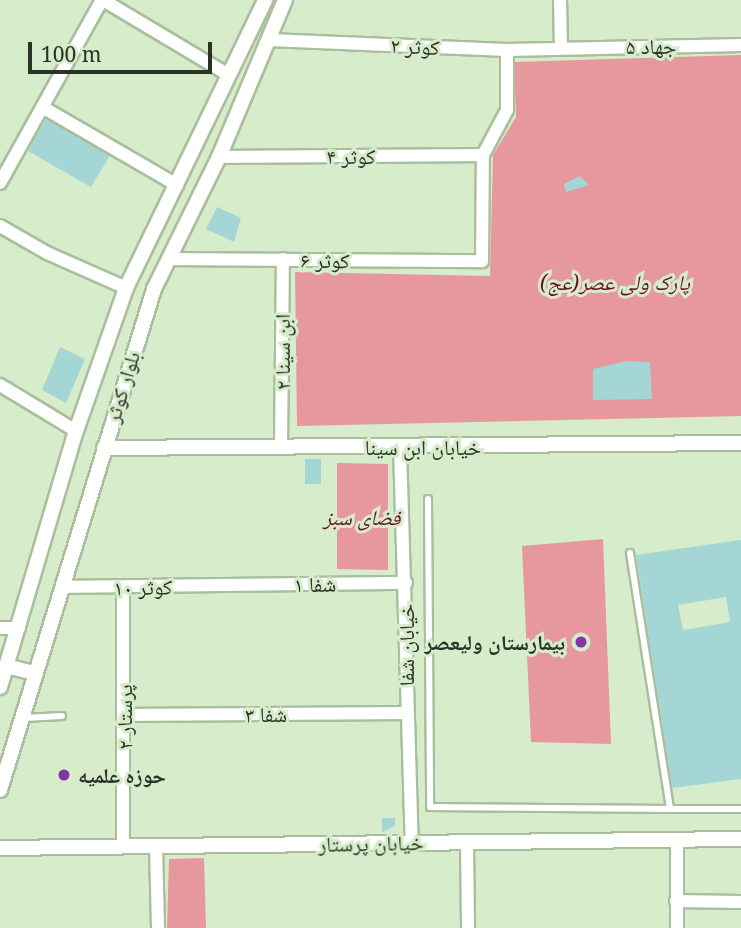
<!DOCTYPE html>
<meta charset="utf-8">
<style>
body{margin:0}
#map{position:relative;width:741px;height:928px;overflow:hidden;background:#d6ecca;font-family:"Noto Serif","Noto Naskh Arabic",serif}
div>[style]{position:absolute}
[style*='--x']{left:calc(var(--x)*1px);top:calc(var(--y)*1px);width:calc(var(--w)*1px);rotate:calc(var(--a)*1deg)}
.green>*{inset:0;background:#e6989e}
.building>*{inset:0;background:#a4d6d5}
.roads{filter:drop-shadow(2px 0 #a9be9d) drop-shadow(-2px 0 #a9be9d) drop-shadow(0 2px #a9be9d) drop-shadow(0 -2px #a9be9d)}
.service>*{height:6px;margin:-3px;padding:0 3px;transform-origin:3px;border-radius:3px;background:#fff}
.minor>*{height:12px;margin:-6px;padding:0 6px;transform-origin:6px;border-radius:6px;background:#fff}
.tertiary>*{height:14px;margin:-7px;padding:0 7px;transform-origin:7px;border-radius:7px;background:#fff}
.dots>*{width:19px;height:19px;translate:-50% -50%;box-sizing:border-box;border:4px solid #d6ecca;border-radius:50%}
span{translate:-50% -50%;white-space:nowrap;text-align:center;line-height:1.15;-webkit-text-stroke:6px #d6ecca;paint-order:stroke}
.street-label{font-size:21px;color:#2a3326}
.park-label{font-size:21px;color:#6f0c24;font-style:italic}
.poi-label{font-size:21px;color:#2a3326;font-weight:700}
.right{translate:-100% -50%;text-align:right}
.left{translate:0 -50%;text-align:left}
.scale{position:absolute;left:28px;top:42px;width:184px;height:32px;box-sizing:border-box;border:4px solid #2a3326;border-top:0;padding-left:9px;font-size:21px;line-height:24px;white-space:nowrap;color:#2a3326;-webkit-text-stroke:5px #d6ecca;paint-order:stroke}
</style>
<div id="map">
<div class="green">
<i style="clip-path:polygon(741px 55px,741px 416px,297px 426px,295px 272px,490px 276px,493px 155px,516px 117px,514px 62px)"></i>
<i style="clip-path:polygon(337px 463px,388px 464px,388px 570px,337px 569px)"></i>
<i style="clip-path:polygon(603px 539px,611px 744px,531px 742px,522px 546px)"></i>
<i style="clip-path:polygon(204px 858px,206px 928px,167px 928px,169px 859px)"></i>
</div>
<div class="building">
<i style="clip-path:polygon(47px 117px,111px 154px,91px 187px,28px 151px)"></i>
<i style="clip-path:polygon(580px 176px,589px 185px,566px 192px,564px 184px)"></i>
<i style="clip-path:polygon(217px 207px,241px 218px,234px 242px,206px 229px)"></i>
<i style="clip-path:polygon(60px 347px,85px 359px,66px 403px,42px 390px)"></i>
<i style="clip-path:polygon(626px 361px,650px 362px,652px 399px,593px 400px,593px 369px)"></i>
<i style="clip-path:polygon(305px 459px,321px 459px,321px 484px,305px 484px)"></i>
<i style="clip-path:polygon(evenodd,741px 540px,741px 779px,672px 788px,636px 555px,741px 540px,726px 597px,730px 622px,683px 630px,678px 605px,726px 597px)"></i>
<i style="clip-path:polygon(382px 818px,395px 818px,395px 826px,382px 832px)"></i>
</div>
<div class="roads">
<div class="service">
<i style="--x:428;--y:499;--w:308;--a:89.6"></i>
<i style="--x:430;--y:807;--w:240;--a:0.5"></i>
<i style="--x:630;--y:553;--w:259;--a:81.1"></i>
<i style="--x:670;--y:809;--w:71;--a:0"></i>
<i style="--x:24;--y:718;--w:38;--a:-3"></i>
</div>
<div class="minor">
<i style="--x:103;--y:0;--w:147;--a:30.8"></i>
<i style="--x:560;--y:0;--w:48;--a:88.8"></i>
<i style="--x:269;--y:40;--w:238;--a:2.4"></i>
<i style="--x:507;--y:50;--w:234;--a:-1.2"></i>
<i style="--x:44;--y:108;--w:154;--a:30.1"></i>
<i style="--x:219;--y:157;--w:264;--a:-0.4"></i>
<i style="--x:0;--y:183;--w:210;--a:-60.9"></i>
<i style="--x:0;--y:226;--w:54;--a:29.9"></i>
<i style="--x:47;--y:253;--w:86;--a:23.9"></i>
<i style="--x:168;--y:259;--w:314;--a:0.4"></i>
<i style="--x:482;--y:261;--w:106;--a:-89.5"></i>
<i style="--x:483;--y:155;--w:51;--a:-61.9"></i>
<i style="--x:507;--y:110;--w:60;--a:-90"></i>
<i style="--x:0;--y:385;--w:89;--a:31.2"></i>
<i style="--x:281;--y:445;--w:186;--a:-89.4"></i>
<i style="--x:400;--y:448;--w:394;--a:88.3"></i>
<i style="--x:62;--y:587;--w:344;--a:-0.7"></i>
<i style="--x:0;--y:628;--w:19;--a:0"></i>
<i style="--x:125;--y:715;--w:282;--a:-0.4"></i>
<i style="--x:677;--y:839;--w:89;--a:90"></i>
<i style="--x:467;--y:843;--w:85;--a:89.3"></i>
<i style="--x:123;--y:846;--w:258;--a:-90"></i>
<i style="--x:156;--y:846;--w:82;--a:88.6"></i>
<i style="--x:676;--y:901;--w:65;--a:0.9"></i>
</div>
<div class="tertiary">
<i style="--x:104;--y:448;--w:637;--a:-0.45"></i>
<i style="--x:6;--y:666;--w:30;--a:14"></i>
<i style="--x:0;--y:687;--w:267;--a:-73.5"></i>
<i style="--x:76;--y:431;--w:151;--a:-70.7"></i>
<i style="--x:126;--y:288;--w:320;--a:-64.2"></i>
<i style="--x:0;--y:790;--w:524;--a:-72.91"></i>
<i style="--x:154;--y:289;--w:147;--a:-63.8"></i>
<i style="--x:219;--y:157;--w:170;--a:-67.2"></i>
<i style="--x:0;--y:848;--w:741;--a:-0.7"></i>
</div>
</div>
<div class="dots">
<i style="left:581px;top:642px;background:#8434a4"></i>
<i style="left:64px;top:775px;background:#8434a4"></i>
</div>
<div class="street-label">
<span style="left:415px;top:46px;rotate:3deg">کوثر ۲</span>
<span style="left:651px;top:46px;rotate:-1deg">جهاد ۵</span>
<span style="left:351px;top:156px">کوثر ۴</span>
<span style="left:325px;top:260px;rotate:1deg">کوثر ۶</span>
<span style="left:282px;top:352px;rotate:-90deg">ابن سینا ۲</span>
<span style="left:122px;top:387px;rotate:-73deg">بلوار کوثر</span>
<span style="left:423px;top:447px">خیابان ابن سینا</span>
<span style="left:315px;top:584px;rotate:-1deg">شفا ۱</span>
<span style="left:143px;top:587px;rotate:-1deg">کوثر ۱۰</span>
<span style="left:406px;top:645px;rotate:-90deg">خیابان شفا</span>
<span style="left:266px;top:714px">شفا ۳</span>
<span style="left:124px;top:717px;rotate:-90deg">پرستار ۲</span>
<span style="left:371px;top:843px;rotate:-1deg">خیابان پرستار</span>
</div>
<div class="park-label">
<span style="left:615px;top:282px">پارک ولی عصر(عج)</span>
<span style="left:362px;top:517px">فضای سبز</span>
</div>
<div class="poi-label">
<span class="right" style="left:565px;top:642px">بیمارستان ولیعصر</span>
<span class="left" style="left:78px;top:775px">حوزه علمیه</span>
</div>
<div class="scale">100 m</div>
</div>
